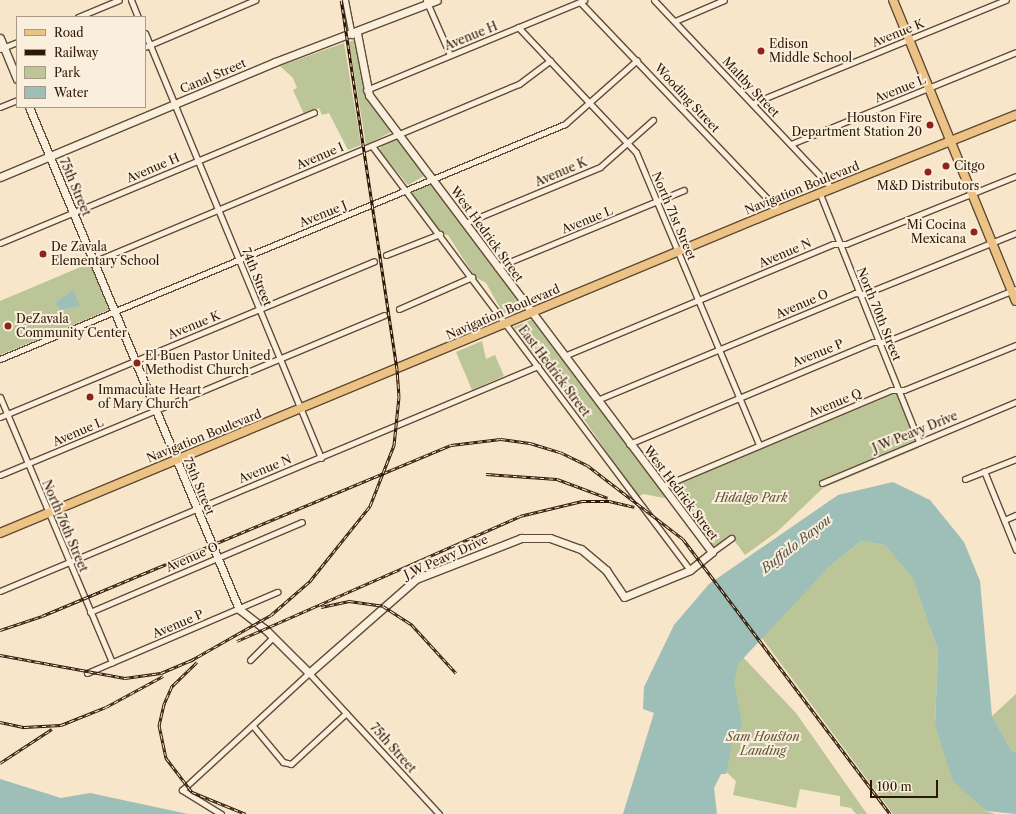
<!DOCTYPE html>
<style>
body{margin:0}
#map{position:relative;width:1016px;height:814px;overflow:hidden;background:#f7e6c9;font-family:"Libre Caslon Text",serif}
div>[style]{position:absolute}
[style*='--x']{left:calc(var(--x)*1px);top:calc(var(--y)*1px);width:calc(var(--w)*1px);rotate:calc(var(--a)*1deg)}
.green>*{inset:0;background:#bcc597}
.water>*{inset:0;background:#9dbfb8}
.roads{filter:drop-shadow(1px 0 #614b37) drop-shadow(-1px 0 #614b37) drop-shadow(0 1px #614b37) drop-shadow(0 -1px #614b37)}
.street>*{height:5px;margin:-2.5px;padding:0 2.5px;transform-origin:2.5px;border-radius:2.5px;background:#faefdc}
.secondary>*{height:7px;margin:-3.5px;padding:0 3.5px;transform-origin:3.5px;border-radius:3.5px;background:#faefdc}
.primary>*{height:8px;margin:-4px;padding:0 4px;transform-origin:4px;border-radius:4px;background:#ecc384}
.rail>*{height:3px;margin-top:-1.5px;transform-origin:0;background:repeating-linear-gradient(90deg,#faefdc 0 4.5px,#2f1706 0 9px);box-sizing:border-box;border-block:1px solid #2f1706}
.dots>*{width:11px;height:11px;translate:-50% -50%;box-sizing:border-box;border:2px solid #faefdc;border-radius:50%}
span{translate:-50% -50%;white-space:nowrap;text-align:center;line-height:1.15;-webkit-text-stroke:4px #faefdc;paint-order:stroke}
.street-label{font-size:12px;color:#2f1706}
.poi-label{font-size:12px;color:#2f1706}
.left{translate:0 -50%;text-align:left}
.right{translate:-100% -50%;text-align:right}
.park-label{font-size:12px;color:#605439;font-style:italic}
.water-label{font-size:13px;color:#565244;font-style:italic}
.legend{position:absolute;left:16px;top:16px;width:130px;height:92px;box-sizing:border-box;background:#faefdc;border:1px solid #a99986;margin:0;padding:5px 7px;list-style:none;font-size:12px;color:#2f1706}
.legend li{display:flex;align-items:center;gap:8px;height:20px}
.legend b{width:20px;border:1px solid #a99986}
.scale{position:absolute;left:870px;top:780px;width:68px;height:18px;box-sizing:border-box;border:2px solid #2f1706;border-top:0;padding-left:5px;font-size:12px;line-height:14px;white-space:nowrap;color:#2f1706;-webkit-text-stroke:3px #faefdc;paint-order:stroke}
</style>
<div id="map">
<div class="green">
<i style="clip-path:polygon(354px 40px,367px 95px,393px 131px,366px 145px,349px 42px)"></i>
<i style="clip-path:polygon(344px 43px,361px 145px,348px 150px,329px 113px,322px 115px,319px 108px,304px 114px,293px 90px,297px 88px,293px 78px,280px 66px)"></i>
<i style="clip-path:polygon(398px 139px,426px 175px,408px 185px,379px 150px,382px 145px)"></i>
<i style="clip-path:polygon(427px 184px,433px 184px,523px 308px,504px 315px,486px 283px,475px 277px,448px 235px,443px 235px,412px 194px,414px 189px)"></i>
<i style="clip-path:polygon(90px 263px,109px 310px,0 355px,0 301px)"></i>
<i style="clip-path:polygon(533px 319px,535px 321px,669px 499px,643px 494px,638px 497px,572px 402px,515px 331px,514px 327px)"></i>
<i style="clip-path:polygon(482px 341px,486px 359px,495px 355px,504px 376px,472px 390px,456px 352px)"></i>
<i style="clip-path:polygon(898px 392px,919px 448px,823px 488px,778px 531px,745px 555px,731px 536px,713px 549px,669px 491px,670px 487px)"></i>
<i style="clip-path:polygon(861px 541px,885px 545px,913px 577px,938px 651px,935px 725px,985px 811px,996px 814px,893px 814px,761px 637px,829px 567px)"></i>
<i style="clip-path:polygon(739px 653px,796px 713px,867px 814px,856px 814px,851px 808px,840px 806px,840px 796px,800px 789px,796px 808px,733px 795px,736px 781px,712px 759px)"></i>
<i style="clip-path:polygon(1016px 694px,1016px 752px,1011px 750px,992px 716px)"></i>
</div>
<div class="water">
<i style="clip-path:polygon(73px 290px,80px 306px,60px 310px,56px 302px)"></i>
<i style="clip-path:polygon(893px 482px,930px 500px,964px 542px,980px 581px,992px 716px,1011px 750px,1016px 752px,1016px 814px,986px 811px,953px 781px,935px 725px,938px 651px,913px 578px,885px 545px,861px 541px,829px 567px,738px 664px,734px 683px,742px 723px,738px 734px,734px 733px,726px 774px,721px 774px,714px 788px,717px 814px,623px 814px,654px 713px,643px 709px,644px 687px,674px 625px,709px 584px,838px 495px)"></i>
<i style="clip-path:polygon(0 779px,61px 798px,90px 793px,188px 814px,0 814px)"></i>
</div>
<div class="roads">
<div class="street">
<i style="--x:131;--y:0;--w:18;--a:68"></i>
<i style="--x:345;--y:0;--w:36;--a:79"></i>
<i style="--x:426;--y:0;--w:60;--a:66.4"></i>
<i style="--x:654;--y:0;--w:260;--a:46.6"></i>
<i style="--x:580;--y:2;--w:287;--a:46.4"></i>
<i style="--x:78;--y:17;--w:44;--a:-22.5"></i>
<i style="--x:675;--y:21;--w:53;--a:-23.2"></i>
<i style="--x:518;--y:27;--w:172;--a:46.7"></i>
<i style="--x:636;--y:152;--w:318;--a:67.2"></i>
<i style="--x:145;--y:33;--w:460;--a:67.5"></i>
<i style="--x:145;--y:47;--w:120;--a:-23.1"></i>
<i style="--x:0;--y:49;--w:18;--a:-22"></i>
<i style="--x:366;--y:90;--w:236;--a:-22.4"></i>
<i style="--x:753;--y:103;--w:273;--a:-22.2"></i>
<i style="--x:0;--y:107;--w:18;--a:-22"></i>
<i style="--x:791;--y:144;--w:243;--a:-22.2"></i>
<i style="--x:372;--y:146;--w:530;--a:53.13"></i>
<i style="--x:820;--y:194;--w:267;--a:68.2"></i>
<i style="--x:465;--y:223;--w:146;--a:-22.5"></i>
<i style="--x:600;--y:167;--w:71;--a:-41.6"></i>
<i style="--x:0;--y:243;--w:340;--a:-22.6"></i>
<i style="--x:386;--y:255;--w:58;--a:-21.3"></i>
<i style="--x:93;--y:262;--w:462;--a:-22.7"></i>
<i style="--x:519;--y:84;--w:39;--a:-37"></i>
<i style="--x:497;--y:267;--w:202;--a:-22.4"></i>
<i style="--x:399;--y:309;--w:80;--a:-23.7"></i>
<i style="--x:564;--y:356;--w:291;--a:-22.6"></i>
<i style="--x:833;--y:244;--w:13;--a:0"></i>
<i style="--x:846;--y:244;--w:183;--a:-21.8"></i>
<i style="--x:0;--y:359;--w:612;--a:-22.58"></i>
<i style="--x:565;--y:124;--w:96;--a:-41.6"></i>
<i style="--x:0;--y:397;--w:288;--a:67.1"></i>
<i style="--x:597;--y:400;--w:279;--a:-22.5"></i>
<i style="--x:855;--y:293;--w:9;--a:6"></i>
<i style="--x:864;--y:294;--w:164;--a:-21.9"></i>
<i style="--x:0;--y:417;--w:405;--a:-22.6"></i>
<i style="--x:629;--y:444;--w:264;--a:-22.7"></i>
<i style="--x:873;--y:342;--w:12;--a:0"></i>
<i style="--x:885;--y:342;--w:141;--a:-22"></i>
<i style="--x:984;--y:471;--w:85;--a:67.9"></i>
<i style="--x:0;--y:475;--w:416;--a:-22.6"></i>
<i style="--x:965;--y:479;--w:55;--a:-21.4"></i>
<i style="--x:822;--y:483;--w:210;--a:-22.7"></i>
<i style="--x:663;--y:486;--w:247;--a:-22.8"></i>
<i style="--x:891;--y:390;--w:13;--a:0"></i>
<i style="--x:904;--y:390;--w:121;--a:-21.9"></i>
<i style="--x:1004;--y:520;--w:13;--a:-23"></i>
<i style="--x:712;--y:552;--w:24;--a:-36"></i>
<i style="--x:0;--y:591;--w:583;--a:-22.7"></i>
<i style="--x:90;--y:612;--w:230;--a:-23"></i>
<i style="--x:250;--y:660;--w:33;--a:-45"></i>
<i style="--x:87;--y:673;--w:207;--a:-23.1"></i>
<i style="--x:253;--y:726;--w:47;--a:50.2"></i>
<i style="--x:283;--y:762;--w:8;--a:14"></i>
<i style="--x:291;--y:764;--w:75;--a:-42.8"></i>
<i style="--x:221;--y:814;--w:46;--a:-148.4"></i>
<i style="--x:182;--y:790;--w:173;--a:-42.7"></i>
<i style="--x:309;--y:673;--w:192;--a:47.3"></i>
</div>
<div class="secondary">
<i style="--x:0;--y:38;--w:44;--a:67.5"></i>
<i style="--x:29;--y:107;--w:544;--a:67.3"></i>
<i style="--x:239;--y:609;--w:33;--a:38"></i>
<i style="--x:265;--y:629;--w:62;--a:45"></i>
<i style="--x:309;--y:673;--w:142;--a:-41.3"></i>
<i style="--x:416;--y:579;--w:113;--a:-21.3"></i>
<i style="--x:521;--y:538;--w:29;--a:0"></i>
<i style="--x:550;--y:538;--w:33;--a:20"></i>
<i style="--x:581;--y:549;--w:33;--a:40"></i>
<i style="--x:606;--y:570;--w:32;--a:56"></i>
<i style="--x:624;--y:597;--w:71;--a:-22.2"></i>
<i style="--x:690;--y:570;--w:28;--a:-39"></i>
<i style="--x:712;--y:552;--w:571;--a:-126.89"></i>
<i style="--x:369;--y:95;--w:63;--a:-101"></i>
<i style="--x:0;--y:177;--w:298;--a:-22.7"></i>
<i style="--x:275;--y:62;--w:173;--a:-20.9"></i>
</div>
<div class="primary">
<i style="--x:893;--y:0;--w:325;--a:67.8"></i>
<i style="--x:0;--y:533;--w:842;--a:-22.55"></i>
<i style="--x:778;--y:210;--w:256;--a:-21.8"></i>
</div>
</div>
<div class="rail">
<i style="--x:486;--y:474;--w:71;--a:4"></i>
<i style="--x:557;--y:479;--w:54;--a:20.4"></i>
<i style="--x:321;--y:607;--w:29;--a:-12"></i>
<i style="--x:349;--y:601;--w:34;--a:8"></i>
<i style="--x:383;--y:606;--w:35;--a:33"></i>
<i style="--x:412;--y:625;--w:65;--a:47.5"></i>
<i style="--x:0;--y:630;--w:44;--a:-18.4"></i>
<i style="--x:42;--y:616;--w:443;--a:-22.7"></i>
<i style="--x:451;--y:445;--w:50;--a:-6.8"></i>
<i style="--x:501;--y:439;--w:29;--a:8"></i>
<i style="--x:530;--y:443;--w:31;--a:17"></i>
<i style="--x:560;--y:452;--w:30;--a:26"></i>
<i style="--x:587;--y:465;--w:121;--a:37.6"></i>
<i style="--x:683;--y:539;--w:344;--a:53"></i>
<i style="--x:237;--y:641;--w:309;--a:-23.8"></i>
<i style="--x:520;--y:516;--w:64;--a:-13.6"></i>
<i style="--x:582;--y:501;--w:27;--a:0"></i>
<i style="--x:609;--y:501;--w:26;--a:13"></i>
<i style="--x:0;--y:655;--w:127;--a:10.4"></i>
<i style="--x:125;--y:678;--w:36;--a:-8"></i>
<i style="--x:161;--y:673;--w:36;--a:-23"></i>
<i style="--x:190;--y:661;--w:93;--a:-29.6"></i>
<i style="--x:271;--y:615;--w:52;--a:-41.1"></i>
<i style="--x:310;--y:581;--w:96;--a:-51.3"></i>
<i style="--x:370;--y:506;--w:66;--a:-68.5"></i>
<i style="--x:394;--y:445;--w:48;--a:-84.1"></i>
<i style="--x:399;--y:397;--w:28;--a:-94"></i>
<i style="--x:397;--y:369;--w:373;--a:-98.6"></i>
<i style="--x:197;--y:662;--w:35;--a:136"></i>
<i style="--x:172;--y:686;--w:20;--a:114"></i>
<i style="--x:164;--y:704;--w:22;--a:103"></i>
<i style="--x:159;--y:725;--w:34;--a:78"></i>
<i style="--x:166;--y:758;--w:43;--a:52.6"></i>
<i style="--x:192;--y:792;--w:58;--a:22.2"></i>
<i style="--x:0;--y:722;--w:25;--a:12"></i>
<i style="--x:24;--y:727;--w:37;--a:-3"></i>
<i style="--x:61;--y:725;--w:48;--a:-21.8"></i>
<i style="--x:106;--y:707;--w:65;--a:-28.5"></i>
<i style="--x:0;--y:763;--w:62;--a:-33.2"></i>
</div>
<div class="dots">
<i style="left:761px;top:51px;background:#8f2418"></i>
<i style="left:930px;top:125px;background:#8f2418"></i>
<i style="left:946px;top:166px;background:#8f2418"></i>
<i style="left:928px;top:172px;background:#8f2418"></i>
<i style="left:974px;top:232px;background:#8f2418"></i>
<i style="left:43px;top:254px;background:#8f2418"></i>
<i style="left:8px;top:326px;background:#8f2418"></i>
<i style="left:137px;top:363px;background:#8f2418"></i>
<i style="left:90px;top:397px;background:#8f2418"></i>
</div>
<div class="street-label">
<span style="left:898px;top:33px;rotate:-22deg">Avenue K</span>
<span style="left:471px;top:36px;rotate:-22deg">Avenue H</span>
<span style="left:213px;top:76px;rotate:-23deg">Canal Street</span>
<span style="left:751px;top:87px;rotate:47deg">Maltby Street</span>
<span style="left:900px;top:89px;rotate:-22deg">Avenue L</span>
<span style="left:687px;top:98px;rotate:47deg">Wooding Street</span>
<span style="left:320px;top:156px;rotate:-23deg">Avenue I</span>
<span style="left:153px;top:168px;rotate:-23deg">Avenue H</span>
<span style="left:561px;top:172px;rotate:-23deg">Avenue K</span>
<span style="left:75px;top:187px;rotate:67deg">75th Street</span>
<span style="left:802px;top:188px;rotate:-22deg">Navigation Boulevard</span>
<span style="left:323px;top:214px;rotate:-22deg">Avenue J</span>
<span style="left:674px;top:216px;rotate:67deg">North 71st Street</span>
<span style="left:587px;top:220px;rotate:-22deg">Avenue L</span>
<span style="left:487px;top:234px;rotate:54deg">West Hedrick Street</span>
<span style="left:785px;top:253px;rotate:-23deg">Avenue N</span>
<span style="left:257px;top:277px;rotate:68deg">74th Street</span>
<span style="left:802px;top:304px;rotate:-23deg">Avenue O</span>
<span style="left:503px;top:312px;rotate:-23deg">Navigation Boulevard</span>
<span style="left:879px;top:314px;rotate:68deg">North 70th Street</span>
<span style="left:194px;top:325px;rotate:-22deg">Avenue K</span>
<span style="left:818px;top:353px;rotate:-22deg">Avenue P</span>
<span style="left:554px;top:371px;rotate:53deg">East Hedrick Street</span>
<span style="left:835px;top:403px;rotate:-22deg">Avenue Q</span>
<span style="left:78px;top:432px;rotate:-23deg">Avenue L</span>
<span style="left:915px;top:432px;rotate:-22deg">J W Peavy Drive</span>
<span style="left:204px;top:436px;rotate:-22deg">Navigation Boulevard</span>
<span style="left:265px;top:469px;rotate:-22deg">Avenue N</span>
<span style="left:199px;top:486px;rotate:67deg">75th Street</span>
<span style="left:681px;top:493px;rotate:53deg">West Hedrick Street</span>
<span style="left:65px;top:526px;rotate:67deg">North 76th Street</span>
<span style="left:192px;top:557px;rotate:-24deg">Avenue O</span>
<span style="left:446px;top:557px;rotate:-24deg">J W Peavy Drive</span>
<span style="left:178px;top:624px;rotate:-23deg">Avenue P</span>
<span style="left:393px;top:748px;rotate:48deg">75th Street</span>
</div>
<div class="poi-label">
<span class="left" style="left:769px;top:51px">Edison<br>Middle School</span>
<span class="right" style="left:922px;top:125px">Houston Fire<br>Department Station 20</span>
<span class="left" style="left:954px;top:166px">Citgo</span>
<span style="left:928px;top:186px">M&amp;D Distributors</span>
<span class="right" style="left:966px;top:232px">Mi Cocina<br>Mexicana</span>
<span class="left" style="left:51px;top:254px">De Zavala<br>Elementary School</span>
<span class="left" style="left:16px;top:326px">DeZavala<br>Community Center</span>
<span class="left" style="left:145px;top:363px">El Buen Pastor United<br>Methodist Church</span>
<span class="left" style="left:98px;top:397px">Immaculate Heart<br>of Mary Church</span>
</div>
<div class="park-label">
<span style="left:751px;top:498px">Hidalgo Park</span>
<span style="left:763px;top:744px">Sam Houston<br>Landing</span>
</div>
<div class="water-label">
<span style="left:796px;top:544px;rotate:-38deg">Buffalo Bayou</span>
</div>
<ul class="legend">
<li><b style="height:5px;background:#ecc384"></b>Road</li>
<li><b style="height:5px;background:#2f1706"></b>Railway</li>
<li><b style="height:11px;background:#bcc597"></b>Park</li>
<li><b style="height:11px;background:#9dbfb8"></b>Water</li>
</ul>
<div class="scale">100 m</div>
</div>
